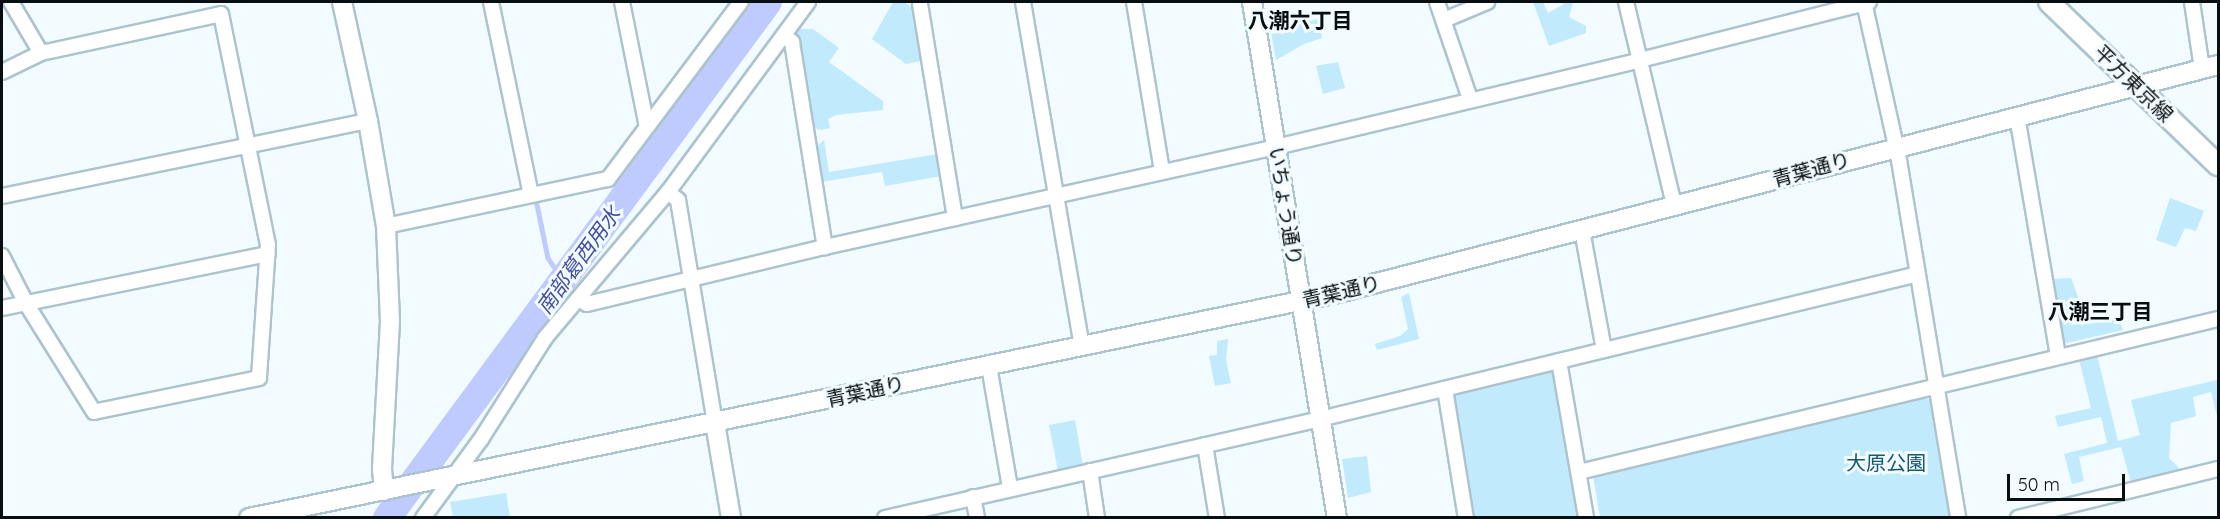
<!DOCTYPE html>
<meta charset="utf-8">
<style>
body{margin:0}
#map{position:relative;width:2220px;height:519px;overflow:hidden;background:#f2fbff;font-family:Quicksand,"Noto Sans JP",sans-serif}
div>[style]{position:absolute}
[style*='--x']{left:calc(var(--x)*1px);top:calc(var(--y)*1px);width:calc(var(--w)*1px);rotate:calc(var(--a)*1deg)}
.green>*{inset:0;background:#c2eafd}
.stream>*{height:4.5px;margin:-2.25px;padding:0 2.25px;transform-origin:2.25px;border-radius:2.25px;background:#bfcafe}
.river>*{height:28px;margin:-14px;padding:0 14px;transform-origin:14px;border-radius:14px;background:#bfcafe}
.roads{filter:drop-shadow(2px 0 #adc3cd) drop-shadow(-2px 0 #adc3cd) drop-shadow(0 2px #adc3cd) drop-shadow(0 -2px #adc3cd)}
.minor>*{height:14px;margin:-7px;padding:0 7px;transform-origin:7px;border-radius:7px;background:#fff}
.tertiary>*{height:18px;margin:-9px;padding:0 9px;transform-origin:9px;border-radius:9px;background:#fff}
.secondary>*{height:20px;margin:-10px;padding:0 10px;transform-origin:10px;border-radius:10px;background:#fff}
span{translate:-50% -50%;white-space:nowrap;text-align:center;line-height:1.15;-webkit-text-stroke:6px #f2fbff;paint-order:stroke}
.street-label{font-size:20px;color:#070f12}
.park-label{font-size:20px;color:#16586f}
.neighbourhood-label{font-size:21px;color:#070f12;font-weight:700}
.water-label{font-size:21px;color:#464f9b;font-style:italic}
.frame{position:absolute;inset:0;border:3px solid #070f12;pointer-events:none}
.scale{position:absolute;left:2007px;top:474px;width:118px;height:27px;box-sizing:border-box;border:3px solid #070f12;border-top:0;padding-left:8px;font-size:18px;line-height:21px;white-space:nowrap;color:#070f12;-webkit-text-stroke:4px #f2fbff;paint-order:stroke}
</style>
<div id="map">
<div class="green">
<i style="clip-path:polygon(893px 2px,904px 2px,912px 7px,921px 61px,906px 64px,872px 39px)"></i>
<i style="clip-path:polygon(1533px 2px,1543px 2px,1548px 13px,1564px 4px,1564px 2px,1573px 2px,1569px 17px,1586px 26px,1586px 33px,1549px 46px)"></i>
<i style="clip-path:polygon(1319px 19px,1322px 38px,1304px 44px,1276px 60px,1270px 27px)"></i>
<i style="clip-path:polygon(796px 29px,813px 29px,839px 48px,829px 62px,883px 101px,883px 110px,836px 115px,828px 119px,830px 128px,820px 130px,812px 127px)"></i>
<i style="clip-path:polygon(1338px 62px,1345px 88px,1323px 94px,1316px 66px)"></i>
<i style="clip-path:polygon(824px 140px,829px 172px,938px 154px,942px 176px,885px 186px,882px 172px,821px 182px,816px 147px)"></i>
<i style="clip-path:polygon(2170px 198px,2204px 211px,2196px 231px,2185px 228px,2176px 247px,2156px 240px)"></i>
<i style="clip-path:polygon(2071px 278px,2088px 324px,2119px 319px,2123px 330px,2063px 344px,2052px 279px)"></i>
<i style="clip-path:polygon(1409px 293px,1419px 339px,1377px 350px,1375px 344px,1400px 336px,1408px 329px,1401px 297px)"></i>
<i style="clip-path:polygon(1228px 339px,1226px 360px,1231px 383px,1215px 386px,1209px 356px,1217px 355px,1217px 341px)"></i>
<i style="clip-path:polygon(2097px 355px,2118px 441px,2140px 435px,2131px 400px,2217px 380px,2218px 420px,2211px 392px,2193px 397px,2196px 416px,2171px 423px,2169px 458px,2182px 471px,2131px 483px,2121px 447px,2079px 457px,2084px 481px,2072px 484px,2064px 454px,2107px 443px,2101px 417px,2058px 427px,2055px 416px,2091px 408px,2079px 359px)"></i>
<i style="clip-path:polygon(1554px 370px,1579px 517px,1474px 517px,1453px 394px)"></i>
<i style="clip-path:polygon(1924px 397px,1932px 401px,1951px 517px,1600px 517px,1593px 476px)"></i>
<i style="clip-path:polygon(1075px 420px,1083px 466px,1058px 471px,1049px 425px)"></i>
<i style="clip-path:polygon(1367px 456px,1371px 492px,1348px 498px,1342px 459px)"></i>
<i style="clip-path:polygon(506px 493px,510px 517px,453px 517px,450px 502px)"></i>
</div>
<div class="stream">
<i style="--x:535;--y:195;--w:64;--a:78.3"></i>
<i style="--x:548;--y:258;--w:27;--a:56"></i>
</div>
<div class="river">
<i style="--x:387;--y:518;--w:641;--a:-53.56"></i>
</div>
<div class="roads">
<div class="minor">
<i style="--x:11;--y:2;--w:59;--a:59.5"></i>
<i style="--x:491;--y:2;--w:197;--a:78.3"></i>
<i style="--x:622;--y:2;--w:127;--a:78.7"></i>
<i style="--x:1023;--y:2;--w:349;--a:80.3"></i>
<i style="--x:1134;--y:2;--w:172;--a:80.6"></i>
<i style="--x:1437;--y:2;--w:102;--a:71.2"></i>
<i style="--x:1626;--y:2;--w:209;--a:76.7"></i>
<i style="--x:1864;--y:2;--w:162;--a:77.5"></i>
<i style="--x:1899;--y:160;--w:363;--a:80.6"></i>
<i style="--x:2192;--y:2;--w:68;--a:81.5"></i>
<i style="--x:920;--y:4;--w:217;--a:80.7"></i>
<i style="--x:1444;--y:20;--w:47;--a:-22.7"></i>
<i style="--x:784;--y:35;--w:11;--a:41"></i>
<i style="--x:792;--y:42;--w:208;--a:80.9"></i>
<i style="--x:2;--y:72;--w:43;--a:-26"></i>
<i style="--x:41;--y:53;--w:184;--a:-12.2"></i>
<i style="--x:221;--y:14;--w:236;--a:78.5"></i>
<i style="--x:268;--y:245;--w:133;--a:93.9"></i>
<i style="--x:259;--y:378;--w:168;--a:168.4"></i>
<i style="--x:94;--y:412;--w:128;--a:-122"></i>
<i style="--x:26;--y:303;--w:53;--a:-117.1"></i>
<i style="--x:2017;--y:116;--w:244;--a:80.3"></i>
<i style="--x:668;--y:192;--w:13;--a:39"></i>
<i style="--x:678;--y:200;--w:226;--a:80.6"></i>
<i style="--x:2;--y:196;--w:374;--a:-11.6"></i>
<i style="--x:386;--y:226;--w:227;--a:-12"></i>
<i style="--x:608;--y:179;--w:221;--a:-53.1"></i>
<i style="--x:1582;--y:230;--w:122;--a:79.6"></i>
<i style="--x:578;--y:299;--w:10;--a:29"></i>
<i style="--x:587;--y:304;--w:245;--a:-13.5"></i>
<i style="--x:825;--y:247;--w:462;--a:-12.5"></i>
<i style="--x:1276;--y:147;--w:374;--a:-13.4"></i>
<i style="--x:1640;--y:60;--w:236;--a:-14.2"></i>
<i style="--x:2;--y:308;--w:271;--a:-11.5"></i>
<i style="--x:1559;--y:361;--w:159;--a:80.2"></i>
<i style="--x:989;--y:366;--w:124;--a:80.2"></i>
<i style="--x:1445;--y:389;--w:131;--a:80.8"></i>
<i style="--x:1205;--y:445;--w:74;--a:80.7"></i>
<i style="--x:1090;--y:471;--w:48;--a:81.5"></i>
<i style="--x:1579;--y:472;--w:657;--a:-13.47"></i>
<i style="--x:973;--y:497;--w:21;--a:79"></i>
<i style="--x:423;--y:518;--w:98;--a:-53.7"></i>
<i style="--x:481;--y:439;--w:120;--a:-57.6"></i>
<i style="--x:545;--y:338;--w:191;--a:-49.9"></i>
<i style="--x:668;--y:192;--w:236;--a:-53.6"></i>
<i style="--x:885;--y:518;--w:446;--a:-12.8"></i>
<i style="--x:1320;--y:419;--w:615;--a:-13.63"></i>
<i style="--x:2018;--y:518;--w:206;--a:-13.8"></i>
</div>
<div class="tertiary">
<i style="--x:342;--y:2;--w:122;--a:77.7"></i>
<i style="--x:368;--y:121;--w:107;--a:80.3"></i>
<i style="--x:386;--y:226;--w:95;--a:87.6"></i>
<i style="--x:390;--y:321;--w:148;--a:93.1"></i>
<i style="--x:382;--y:469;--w:22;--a:85"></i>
<i style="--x:1252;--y:2;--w:523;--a:80.65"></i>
<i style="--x:715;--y:423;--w:96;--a:80.4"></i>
<i style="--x:249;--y:518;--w:1112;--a:-11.67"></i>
<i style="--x:1338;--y:293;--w:909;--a:-14.53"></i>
</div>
<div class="secondary">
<i style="--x:2049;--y:2;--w:235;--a:44"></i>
</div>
</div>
<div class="street-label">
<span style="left:2134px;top:83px;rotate:44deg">平方東京線</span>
<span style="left:1811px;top:169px;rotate:-15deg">青葉通り</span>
<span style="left:1286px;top:206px;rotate:81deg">いちょう通り</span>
<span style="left:1341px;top:291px;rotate:-13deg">青葉通り</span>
<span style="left:865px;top:391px;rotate:-12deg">青葉通り</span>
</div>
<div class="park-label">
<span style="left:1886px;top:462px">大原公園</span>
</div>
<div class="neighbourhood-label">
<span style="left:1300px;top:20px">八潮六丁目</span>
<span style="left:2100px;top:311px">八潮三丁目</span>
</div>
<div class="water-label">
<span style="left:578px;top:260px;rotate:-54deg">南部葛西用水</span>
</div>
<div class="frame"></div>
<div class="scale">50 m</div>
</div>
